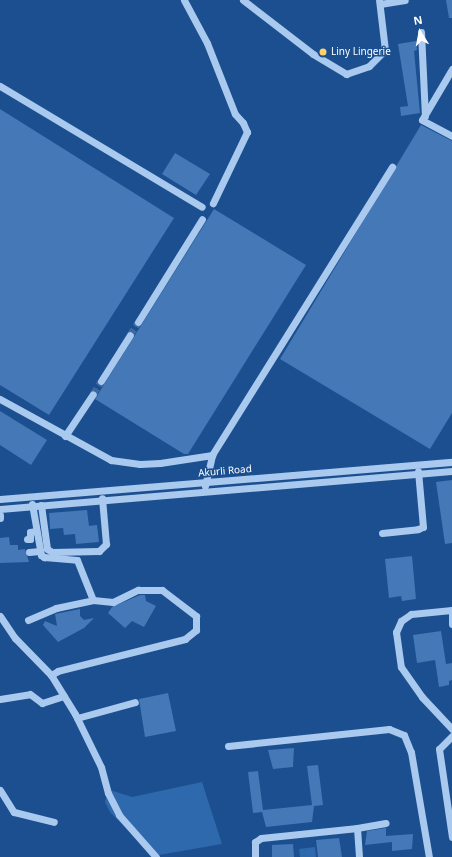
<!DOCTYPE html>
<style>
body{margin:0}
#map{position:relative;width:452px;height:857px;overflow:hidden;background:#1b4f8f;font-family:"Noto Sans",sans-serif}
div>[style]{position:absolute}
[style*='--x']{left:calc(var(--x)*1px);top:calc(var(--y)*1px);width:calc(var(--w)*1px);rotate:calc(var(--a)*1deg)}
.green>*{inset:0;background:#2e69ad}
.building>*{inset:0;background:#4478b7}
.minor-tunnel>*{height:7px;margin-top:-3.5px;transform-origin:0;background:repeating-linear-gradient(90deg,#3d69a0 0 7px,transparent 0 10.5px)}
.minor>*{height:7px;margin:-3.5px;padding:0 3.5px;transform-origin:3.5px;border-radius:3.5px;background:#a9c9ee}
.dots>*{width:11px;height:11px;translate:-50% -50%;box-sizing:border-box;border:2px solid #1b4f8f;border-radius:50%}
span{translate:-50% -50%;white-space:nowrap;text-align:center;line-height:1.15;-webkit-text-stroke:3px #1b4f8f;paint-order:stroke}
.poi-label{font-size:10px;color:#fff}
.left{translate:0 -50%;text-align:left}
.street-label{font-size:10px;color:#fff}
.north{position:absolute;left:400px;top:12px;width:40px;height:40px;-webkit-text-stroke:3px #1b4f8f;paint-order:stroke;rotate:350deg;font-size:11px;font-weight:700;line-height:16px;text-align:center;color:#fff}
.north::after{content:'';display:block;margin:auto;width:14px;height:18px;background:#fff;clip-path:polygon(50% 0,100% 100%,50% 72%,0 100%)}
</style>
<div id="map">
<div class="green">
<i style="clip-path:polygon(202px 782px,222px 844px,153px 856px,110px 812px,105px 802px,107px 794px,113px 791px,132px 797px)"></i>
<i style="clip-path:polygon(315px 847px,316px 857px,300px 857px,299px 849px)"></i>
</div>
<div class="building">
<i style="clip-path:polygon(446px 0,452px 0,452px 18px,449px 18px)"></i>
<i style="clip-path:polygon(416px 41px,417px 50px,414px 51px,420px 113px,401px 116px,400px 107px,408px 106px,398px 44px)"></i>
<i style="clip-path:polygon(0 109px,174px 218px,49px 415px,0 385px)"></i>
<i style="clip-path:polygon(421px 125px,452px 141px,452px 413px,430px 449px,280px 359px)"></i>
<i style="clip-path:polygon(175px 153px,210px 174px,196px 195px,162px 174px)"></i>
<i style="clip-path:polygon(214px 209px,306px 265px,188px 454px,184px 454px,95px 399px)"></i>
<i style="clip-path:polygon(0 411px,47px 440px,31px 465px,0 445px)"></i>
<i style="clip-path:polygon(452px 480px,452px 543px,445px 544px,436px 482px)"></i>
<i style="clip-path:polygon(87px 510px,89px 526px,97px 525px,99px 542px,76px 544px,75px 534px,64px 535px,63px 528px,50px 529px,49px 513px)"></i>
<i style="clip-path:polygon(9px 537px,10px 545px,18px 545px,18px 550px,25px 549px,29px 562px,0 563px,0 538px)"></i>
<i style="clip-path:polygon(412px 556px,416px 599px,402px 601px,401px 596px,389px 598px,385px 559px)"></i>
<i style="clip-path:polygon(140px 595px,145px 595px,146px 601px,156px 606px,144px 627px,132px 621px,125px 628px,108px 613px,112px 607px)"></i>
<i style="clip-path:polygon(80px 609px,80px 616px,84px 620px,94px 618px,84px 628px,58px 642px,43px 625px,45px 621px,57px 626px,55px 614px)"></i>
<i style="clip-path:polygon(441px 631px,446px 664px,452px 663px,452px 680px,449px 681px,449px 685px,439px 687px,435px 660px,417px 663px,413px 635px)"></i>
<i style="clip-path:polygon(168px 693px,176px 731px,145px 737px,139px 699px)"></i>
<i style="clip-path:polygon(294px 748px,293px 767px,273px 769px,268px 750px)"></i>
<i style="clip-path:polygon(318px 765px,323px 805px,314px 806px,312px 822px,266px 827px,262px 812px,253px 813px,248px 772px,258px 771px,263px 810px,312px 805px,307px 766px)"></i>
<i style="clip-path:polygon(386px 828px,386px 836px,413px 834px,412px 849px,392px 851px,392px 842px,365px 845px,367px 831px)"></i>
<i style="clip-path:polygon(339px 838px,342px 857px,318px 857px,316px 840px)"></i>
<i style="clip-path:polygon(293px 844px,294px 857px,272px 857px,272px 845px)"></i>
</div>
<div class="minor-tunnel">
<i style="--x:130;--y:335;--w:15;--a:-58"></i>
<i style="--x:93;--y:394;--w:15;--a:-58"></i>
</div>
<div class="minor">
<i style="--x:184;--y:0;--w:49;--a:61.9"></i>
<i style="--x:207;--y:43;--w:76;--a:68.5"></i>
<i style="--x:235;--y:114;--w:12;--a:48"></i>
<i style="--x:243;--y:123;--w:10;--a:66"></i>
<i style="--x:247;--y:132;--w:79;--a:115.6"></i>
<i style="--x:243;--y:0;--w:88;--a:37.6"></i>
<i style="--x:313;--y:54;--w:39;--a:31"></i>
<i style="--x:346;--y:74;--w:24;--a:-19"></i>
<i style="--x:369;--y:66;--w:23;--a:-45"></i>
<i style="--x:385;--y:50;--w:50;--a:-96.8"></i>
<i style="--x:380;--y:4;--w:25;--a:-9"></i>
<i style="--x:421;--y:32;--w:84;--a:87.3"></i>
<i style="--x:452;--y:69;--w:59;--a:120.5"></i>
<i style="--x:422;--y:120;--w:34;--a:28"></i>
<i style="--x:0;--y:86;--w:235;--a:30.9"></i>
<i style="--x:138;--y:322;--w:121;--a:-58.1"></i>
<i style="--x:101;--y:381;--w:54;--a:-57.8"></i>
<i style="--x:0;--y:399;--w:127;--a:28.8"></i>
<i style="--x:111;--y:460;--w:29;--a:8"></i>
<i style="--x:140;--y:464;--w:20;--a:-3"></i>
<i style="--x:160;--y:463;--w:53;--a:-8.7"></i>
<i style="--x:65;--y:436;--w:50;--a:-56.3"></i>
<i style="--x:205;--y:486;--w:32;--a:-77"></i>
<i style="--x:212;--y:455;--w:340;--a:-58"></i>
<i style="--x:0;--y:499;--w:454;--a:-4.7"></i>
<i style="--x:32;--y:504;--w:52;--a:80"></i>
<i style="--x:41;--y:555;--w:4;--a:34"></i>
<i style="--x:44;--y:557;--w:33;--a:5"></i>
<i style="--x:77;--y:560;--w:43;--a:68.2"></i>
<i style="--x:41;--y:505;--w:44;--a:82.2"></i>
<i style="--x:47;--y:549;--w:6;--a:31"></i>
<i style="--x:52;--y:552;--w:47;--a:-1.2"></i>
<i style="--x:99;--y:551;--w:10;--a:-45"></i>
<i style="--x:106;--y:544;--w:46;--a:-95"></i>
<i style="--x:0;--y:509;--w:454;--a:-4.8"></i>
<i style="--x:0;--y:515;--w:3;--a:90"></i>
<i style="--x:382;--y:533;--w:36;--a:-6"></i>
<i style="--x:418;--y:529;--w:5;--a:-22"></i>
<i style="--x:423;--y:527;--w:56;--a:-95.1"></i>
<i style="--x:27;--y:539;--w:3;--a:0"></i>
<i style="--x:30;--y:539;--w:7;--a:-90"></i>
<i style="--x:30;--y:532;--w:6;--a:-9"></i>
<i style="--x:29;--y:552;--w:11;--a:-5"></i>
<i style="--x:452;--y:610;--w:41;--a:174.4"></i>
<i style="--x:411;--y:614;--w:12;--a:145"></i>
<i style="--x:401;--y:621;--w:12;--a:114"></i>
<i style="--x:396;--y:632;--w:35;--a:82"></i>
<i style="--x:401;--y:667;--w:37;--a:55"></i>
<i style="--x:422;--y:697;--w:44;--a:46.8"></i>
<i style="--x:452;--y:610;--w:14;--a:90"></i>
<i style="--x:0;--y:616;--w:27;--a:56"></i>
<i style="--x:15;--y:638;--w:52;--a:45.8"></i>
<i style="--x:51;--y:675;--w:46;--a:58.4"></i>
<i style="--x:75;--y:714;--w:59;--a:63.9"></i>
<i style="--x:101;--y:767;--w:27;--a:75"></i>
<i style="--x:108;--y:793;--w:25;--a:63"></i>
<i style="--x:119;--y:815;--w:56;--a:48.6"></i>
<i style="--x:28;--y:620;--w:30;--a:-23"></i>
<i style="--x:56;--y:608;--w:38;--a:-12"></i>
<i style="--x:93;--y:600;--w:20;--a:6"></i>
<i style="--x:113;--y:602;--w:28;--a:-26"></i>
<i style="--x:138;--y:590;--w:24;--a:0"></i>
<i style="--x:162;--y:590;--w:43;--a:37.4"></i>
<i style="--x:196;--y:616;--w:14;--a:90"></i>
<i style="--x:196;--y:630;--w:14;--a:141"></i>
<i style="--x:185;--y:639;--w:131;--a:165.9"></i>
<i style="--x:58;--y:671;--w:8;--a:150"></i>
<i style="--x:0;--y:699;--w:30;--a:-9"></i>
<i style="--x:30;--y:694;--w:15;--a:37"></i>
<i style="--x:42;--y:703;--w:23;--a:-18"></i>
<i style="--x:77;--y:718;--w:60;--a:-15.4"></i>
<i style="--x:452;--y:736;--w:18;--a:135"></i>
<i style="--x:439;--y:749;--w:89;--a:81.6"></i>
<i style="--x:228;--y:746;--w:162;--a:-6"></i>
<i style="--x:389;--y:729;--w:16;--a:22"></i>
<i style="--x:404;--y:735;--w:18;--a:68"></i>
<i style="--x:411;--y:752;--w:107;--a:80.3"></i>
<i style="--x:0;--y:790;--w:26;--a:58"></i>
<i style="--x:14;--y:812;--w:41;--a:14"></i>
<i style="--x:357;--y:828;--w:29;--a:-10"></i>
<i style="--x:255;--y:857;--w:15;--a:-90"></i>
<i style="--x:255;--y:842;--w:7;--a:-34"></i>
<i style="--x:261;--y:838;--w:97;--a:-5.9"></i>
<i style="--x:357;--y:828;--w:29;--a:86"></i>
</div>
<div class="dots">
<i style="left:323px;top:52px;background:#ffd166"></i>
</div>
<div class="poi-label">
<span class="left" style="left:331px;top:52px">Liny Lingerie</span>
</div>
<div class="street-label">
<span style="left:225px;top:471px;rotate:-5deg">Akurli Road</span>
</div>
<div class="north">N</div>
</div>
